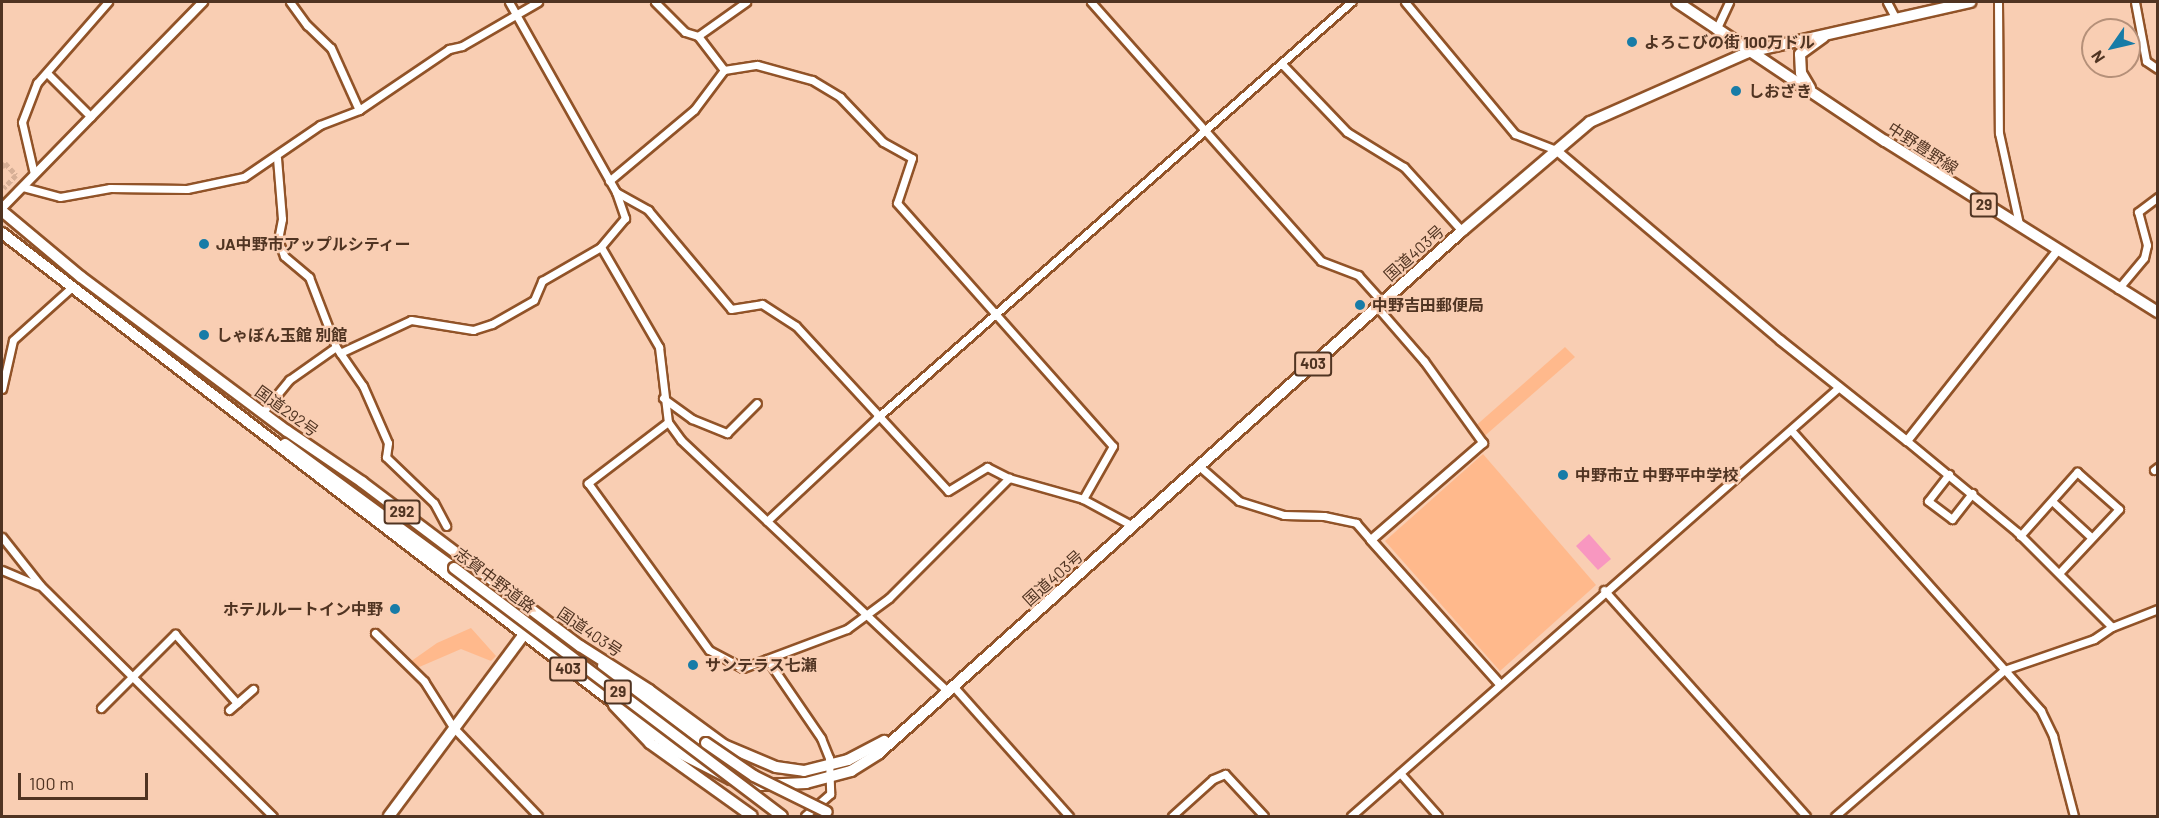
<!DOCTYPE html>
<meta charset="utf-8">
<style>
body{margin:0}
#map{position:relative;width:2159px;height:818px;overflow:hidden;background:#f9ceb3;font-family:Barlow,"Noto Sans JP",sans-serif}
div>[style]{position:absolute}
[style*='--x']{left:calc(var(--x)*1px);top:calc(var(--y)*1px);width:calc(var(--w)*1px);rotate:calc(var(--a)*1deg)}
.green>*{inset:0;background:#ffb98c}
.water>*{inset:0;background:#f897c0}
.pedestrian-tunnel>*{height:5px;margin-top:-2.5px;transform-origin:0;background:repeating-linear-gradient(90deg,#d7af96 0 5px,transparent 0 7.5px)}
.roads{filter:drop-shadow(2px 0 #915328) drop-shadow(-2px 0 #915328) drop-shadow(0 2px #915328) drop-shadow(0 -2px #915328)}
.minor>*{height:7px;margin:-3.5px;padding:0 3.5px;transform-origin:3.5px;border-radius:3.5px;background:#fff}
.tertiary>*{height:8px;margin:-4px;padding:0 4px;transform-origin:4px;border-radius:4px;background:#fff}
.primary>*{height:10px;margin:-5px;padding:0 5px;transform-origin:5px;border-radius:5px;background:#fff}
.trunk>*{height:10px;margin:-5px;padding:0 5px;transform-origin:5px;border-radius:5px;background:#fff}
.bridges{filter:drop-shadow(2px 0 #915328) drop-shadow(-2px 0 #915328) drop-shadow(0 2px #915328) drop-shadow(0 -2px #915328)}
.primary-bridge>*{height:10px;margin:-5px;padding:0 5px;transform-origin:5px;border-radius:5px;background:#fff}
.dots>*{width:16px;height:16px;translate:-50% -50%;box-sizing:border-box;border:3px solid #f9ceb3;border-radius:50%}
span{translate:-50% -50%;white-space:nowrap;text-align:center;line-height:1.15;-webkit-text-stroke:4.5px #f9ceb3;paint-order:stroke}
.shield-label span{padding:2px 4px;background:#f9ceb3;border:2px solid;border-radius:4px;-webkit-text-stroke-width:0}
.shield-label{font-size:15px;color:#503422;font-weight:700}
.poi-label{font-size:16px;color:#503422;font-weight:700}
.left{translate:0 -50%;text-align:left}
.right{translate:-100% -50%;text-align:right}
.street-label{font-size:16px;color:#503422}
.frame{position:absolute;inset:0;border:3px solid #503422;pointer-events:none}
.north{position:absolute;left:2081px;top:18px;width:60px;height:60px;box-sizing:border-box;background:#f9ceb3;border:2px solid #b59079;border-radius:50%;rotate:236deg;font-size:16px;font-weight:700;line-height:24px;text-align:center;color:#503422}
.north::after{content:'';display:block;margin:auto;width:21px;height:27px;background:#187ca7;clip-path:polygon(50% 0,100% 100%,50% 72%,0 100%)}
.scale{position:absolute;left:18px;top:773px;width:130px;height:27px;box-sizing:border-box;border:3px solid #503422;border-top:0;padding-left:8px;font-size:18px;line-height:21px;white-space:nowrap;color:#503422;-webkit-text-stroke:4px #f9ceb3;paint-order:stroke}
</style>
<div id="map">
<div class="green">
<i style="clip-path:polygon(1565px 347px,1575px 357px,1480px 440px,1472px 429px)"></i>
<i style="clip-path:polygon(1483px 454px,1596px 585px,1500px 671px,1385px 541px)"></i>
<i style="clip-path:polygon(471px 628px,496px 656px,491px 661px,461px 649px,417px 668px,410px 662px,437px 643px)"></i>
</div>
<div class="water">
<i style="clip-path:polygon(1589px 534px,1611px 559px,1598px 570px,1576px 546px)"></i>
</div>
<div class="pedestrian-tunnel">
<i style="--x:2;--y:167;--w:5;--a:-53"></i>
<i style="--x:5;--y:163;--w:16;--a:47"></i>
<i style="--x:16;--y:175;--w:18;--a:133"></i>
</div>
<div class="roads">
<div class="minor">
<i style="--x:290;--y:2;--w:29;--a:54"></i>
<i style="--x:307;--y:25;--w:33;--a:44"></i>
<i style="--x:331;--y:48;--w:68;--a:65.7"></i>
<i style="--x:509;--y:2;--w:218;--a:60.6"></i>
<i style="--x:616;--y:192;--w:28;--a:71"></i>
<i style="--x:625;--y:218;--w:38;--a:130"></i>
<i style="--x:601;--y:247;--w:116;--a:59.9"></i>
<i style="--x:659;--y:347;--w:76;--a:83.2"></i>
<i style="--x:668;--y:422;--w:22;--a:54"></i>
<i style="--x:681;--y:440;--w:367;--a:43.3"></i>
<i style="--x:655;--y:2;--w:42;--a:45"></i>
<i style="--x:685;--y:32;--w:14;--a:17"></i>
<i style="--x:698;--y:36;--w:43;--a:52.6"></i>
<i style="--x:724;--y:70;--w:33;--a:-9"></i>
<i style="--x:757;--y:65;--w:57;--a:15.3"></i>
<i style="--x:812;--y:80;--w:33;--a:31"></i>
<i style="--x:840;--y:97;--w:62;--a:46.3"></i>
<i style="--x:883;--y:142;--w:33;--a:29"></i>
<i style="--x:912;--y:158;--w:47;--a:108.4"></i>
<i style="--x:897;--y:203;--w:325;--a:48.4"></i>
<i style="--x:1113;--y:446;--w:61;--a:119.5"></i>
<i style="--x:1091;--y:2;--w:346;--a:48.4"></i>
<i style="--x:1321;--y:261;--w:40;--a:21"></i>
<i style="--x:1358;--y:275;--w:36;--a:48"></i>
<i style="--x:1405;--y:2;--w:172;--a:50.2"></i>
<i style="--x:1515;--y:134;--w:44;--a:21.3"></i>
<i style="--x:1887;--y:2;--w:19;--a:62"></i>
<i style="--x:1998;--y:2;--w:131;--a:89.6"></i>
<i style="--x:1999;--y:133;--w:93;--a:77.6"></i>
<i style="--x:2135;--y:2;--w:60;--a:79.4"></i>
<i style="--x:2146;--y:61;--w:14;--a:34"></i>
<i style="--x:1716;--y:30;--w:31;--a:-65"></i>
<i style="--x:698;--y:36;--w:59;--a:-35.3"></i>
<i style="--x:1282;--y:64;--w:94;--a:46.3"></i>
<i style="--x:1347;--y:132;--w:67;--a:31.6"></i>
<i style="--x:1404;--y:167;--w:86;--a:47.8"></i>
<i style="--x:47;--y:73;--w:62;--a:45"></i>
<i style="--x:277;--y:158;--w:61;--a:85.3"></i>
<i style="--x:282;--y:219;--w:21;--a:101"></i>
<i style="--x:278;--y:240;--w:17;--a:69"></i>
<i style="--x:284;--y:256;--w:33;--a:40"></i>
<i style="--x:309;--y:277;--w:75;--a:68.9"></i>
<i style="--x:336;--y:347;--w:47;--a:55.3"></i>
<i style="--x:363;--y:386;--w:62;--a:66.3"></i>
<i style="--x:388;--y:443;--w:14;--a:98"></i>
<i style="--x:386;--y:457;--w:66;--a:43.8"></i>
<i style="--x:434;--y:503;--w:26;--a:62"></i>
<i style="--x:34;--y:174;--w:53;--a:-103"></i>
<i style="--x:22;--y:122;--w:42;--a:-69"></i>
<i style="--x:37;--y:83;--w:108;--a:-48.8"></i>
<i style="--x:609;--y:181;--w:111;--a:-39.9"></i>
<i style="--x:694;--y:110;--w:50;--a:-53.1"></i>
<i style="--x:23;--y:187;--w:38;--a:15"></i>
<i style="--x:60;--y:197;--w:51;--a:-10.2"></i>
<i style="--x:110;--y:188;--w:77;--a:0.7"></i>
<i style="--x:187;--y:189;--w:58;--a:-11.9"></i>
<i style="--x:244;--y:177;--w:92;--a:-34.4"></i>
<i style="--x:320;--y:125;--w:42;--a:-21"></i>
<i style="--x:359;--y:110;--w:109;--a:-34.1"></i>
<i style="--x:449;--y:49;--w:13;--a:-13"></i>
<i style="--x:462;--y:46;--w:88;--a:-30.1"></i>
<i style="--x:616;--y:192;--w:37;--a:29"></i>
<i style="--x:648;--y:210;--w:129;--a:50"></i>
<i style="--x:731;--y:309;--w:31;--a:-9"></i>
<i style="--x:762;--y:304;--w:40;--a:32.9"></i>
<i style="--x:796;--y:326;--w:224;--a:47.3"></i>
<i style="--x:948;--y:491;--w:46;--a:-31.6"></i>
<i style="--x:987;--y:467;--w:25;--a:27"></i>
<i style="--x:1009;--y:478;--w:77;--a:15.8"></i>
<i style="--x:1083;--y:499;--w:57;--a:28.4"></i>
<i style="--x:2118;--y:289;--w:40;--a:-50"></i>
<i style="--x:2144;--y:258;--w:13;--a:-77"></i>
<i style="--x:2147;--y:245;--w:34;--a:-105"></i>
<i style="--x:2138;--y:212;--w:25;--a:-37"></i>
<i style="--x:1377;--y:307;--w:72;--a:49"></i>
<i style="--x:1424;--y:361;--w:101;--a:54.3"></i>
<i style="--x:340;--y:353;--w:78;--a:-24.9"></i>
<i style="--x:411;--y:320;--w:63;--a:9.2"></i>
<i style="--x:473;--y:330;--w:20;--a:-18"></i>
<i style="--x:492;--y:324;--w:48;--a:-29.7"></i>
<i style="--x:534;--y:300;--w:21;--a:-67"></i>
<i style="--x:542;--y:281;--w:68;--a:-30"></i>
<i style="--x:2;--y:389;--w:50;--a:-77.3"></i>
<i style="--x:13;--y:340;--w:78;--a:-41.9"></i>
<i style="--x:663;--y:398;--w:36;--a:36"></i>
<i style="--x:692;--y:419;--w:38;--a:22"></i>
<i style="--x:727;--y:433;--w:42;--a:-45"></i>
<i style="--x:262;--y:413;--w:43;--a:-50.7"></i>
<i style="--x:289;--y:380;--w:57;--a:-35.1"></i>
<i style="--x:668;--y:422;--w:101;--a:142.7"></i>
<i style="--x:588;--y:483;--w:206;--a:54.1"></i>
<i style="--x:709;--y:650;--w:38;--a:28"></i>
<i style="--x:743;--y:668;--w:111;--a:-20.6"></i>
<i style="--x:847;--y:629;--w:52;--a:-36.4"></i>
<i style="--x:889;--y:598;--w:170;--a:-45"></i>
<i style="--x:1791;--y:430;--w:376;--a:48.3"></i>
<i style="--x:2041;--y:711;--w:28;--a:64"></i>
<i style="--x:2053;--y:736;--w:83;--a:75.3"></i>
<i style="--x:1907;--y:441;--w:143;--a:39.6"></i>
<i style="--x:2017;--y:532;--w:134;--a:45"></i>
<i style="--x:1199;--y:466;--w:53;--a:41.2"></i>
<i style="--x:1239;--y:501;--w:47;--a:17.3"></i>
<i style="--x:1284;--y:515;--w:40;--a:1.4"></i>
<i style="--x:1324;--y:516;--w:33;--a:12"></i>
<i style="--x:1356;--y:523;--w:23;--a:49"></i>
<i style="--x:2154;--y:470;--w:5;--a:-37"></i>
<i style="--x:1949;--y:474;--w:34;--a:128"></i>
<i style="--x:1928;--y:501;--w:30;--a:37"></i>
<i style="--x:1952;--y:519;--w:33;--a:-52"></i>
<i style="--x:2052;--y:501;--w:54;--a:42.8"></i>
<i style="--x:767;--y:521;--w:151;--a:-43.1"></i>
<i style="--x:877;--y:418;--w:631;--a:-41.27"></i>
<i style="--x:2020;--y:536;--w:86;--a:-48.3"></i>
<i style="--x:2077;--y:472;--w:56;--a:41.4"></i>
<i style="--x:2119;--y:509;--w:86;--a:133.1"></i>
<i style="--x:2;--y:537;--w:61;--a:51.6"></i>
<i style="--x:40;--y:585;--w:328;--a:44.8"></i>
<i style="--x:2;--y:570;--w:39;--a:23"></i>
<i style="--x:1604;--y:590;--w:303;--a:48.2"></i>
<i style="--x:375;--y:633;--w:69;--a:44.4"></i>
<i style="--x:424;--y:681;--w:54;--a:57.8"></i>
<i style="--x:453;--y:727;--w:123;--a:46.3"></i>
<i style="--x:767;--y:659;--w:96;--a:55.6"></i>
<i style="--x:821;--y:738;--w:22;--a:68"></i>
<i style="--x:829;--y:758;--w:36;--a:88"></i>
<i style="--x:830;--y:794;--w:33;--a:139"></i>
<i style="--x:954;--y:687;--w:173;--a:48.3"></i>
<i style="--x:101;--y:708;--w:105;--a:-45"></i>
<i style="--x:175;--y:634;--w:93;--a:48.1"></i>
<i style="--x:229;--y:710;--w:32;--a:-41"></i>
<i style="--x:1400;--y:773;--w:57;--a:48.5"></i>
<i style="--x:1172;--y:816;--w:55;--a:-42.1"></i>
<i style="--x:1213;--y:779;--w:13;--a:-23"></i>
<i style="--x:1225;--y:774;--w:57;--a:47.1"></i>
<i style="--x:1351;--y:816;--w:650;--a:-41.32"></i>
<i style="--x:1835;--y:816;--w:223;--a:-40.8"></i>
<i style="--x:2004;--y:670;--w:95;--a:-19"></i>
<i style="--x:2094;--y:639;--w:22;--a:-34"></i>
<i style="--x:2112;--y:627;--w:49;--a:-21.4"></i>
</div>
<div class="tertiary">
<i style="--x:1556;--y:150;--w:294;--a:40.3"></i>
<i style="--x:1780;--y:340;--w:162;--a:38.5"></i>
<i style="--x:1907;--y:441;--w:241;--a:-51.7"></i>
<i style="--x:2;--y:208;--w:288;--a:-45.7"></i>
<i style="--x:1483;--y:443;--w:148;--a:139.1"></i>
<i style="--x:1371;--y:540;--w:192;--a:48.2"></i>
</div>
<div class="primary">
<i style="--x:1677;--y:2;--w:250;--a:33.8"></i>
<i style="--x:1885;--y:141;--w:322;--a:32.1"></i>
<i style="--x:1810;--y:88;--w:17;--a:-121"></i>
<i style="--x:1801;--y:73;--w:19;--a:-93"></i>
<i style="--x:1800;--y:54;--w:29;--a:-36"></i>
<i style="--x:285;--y:444;--w:210;--a:36.3"></i>
<i style="--x:603;--y:666;--w:129;--a:36.8"></i>
<i style="--x:614;--y:705;--w:52;--a:46.5"></i>
<i style="--x:650;--y:743;--w:125;--a:35.6"></i>
</div>
<div class="trunk">
<i style="--x:2;--y:211;--w:103;--a:39.9"></i>
<i style="--x:81;--y:277;--w:257;--a:36.8"></i>
<i style="--x:287;--y:431;--w:91;--a:34.2"></i>
<i style="--x:362;--y:482;--w:273;--a:37"></i>
<i style="--x:580;--y:646;--w:82;--a:32.5"></i>
<i style="--x:649;--y:690;--w:93;--a:36.3"></i>
<i style="--x:724;--y:745;--w:56;--a:22.9"></i>
<i style="--x:776;--y:767;--w:28;--a:8"></i>
<i style="--x:804;--y:771;--w:45;--a:-14"></i>
<i style="--x:848;--y:760;--w:41;--a:-27.8"></i>
<i style="--x:2;--y:233;--w:852;--a:37.52"></i>
<i style="--x:678;--y:752;--w:59;--a:27"></i>
<i style="--x:731;--y:779;--w:31;--a:11"></i>
<i style="--x:761;--y:785;--w:45;--a:-2.5"></i>
<i style="--x:806;--y:783;--w:47;--a:-14.9"></i>
<i style="--x:851;--y:771;--w:32;--a:-32"></i>
<i style="--x:878;--y:754;--w:784;--a:-41.85"></i>
<i style="--x:1462;--y:231;--w:168;--a:-40.4"></i>
<i style="--x:1590;--y:122;--w:174;--a:-23.8"></i>
<i style="--x:1749;--y:52;--w:227;--a:-12.7"></i>
<i style="--x:389;--y:816;--w:233;--a:-53.4"></i>
</div>
</div>
<div class="bridges">
<div class="primary-bridge">
<i style="--x:454;--y:568;--w:411;--a:37.1"></i>
<i style="--x:706;--y:743;--w:58;--a:34.5"></i>
<i style="--x:754;--y:776;--w:81;--a:26.3"></i>
</div>
</div>
<div class="dots">
<i style="left:1632px;top:42px;background:#187ca7"></i>
<i style="left:1736px;top:91px;background:#187ca7"></i>
<i style="left:204px;top:244px;background:#187ca7"></i>
<i style="left:1360px;top:305px;background:#187ca7"></i>
<i style="left:204px;top:335px;background:#187ca7"></i>
<i style="left:1563px;top:475px;background:#187ca7"></i>
<i style="left:395px;top:609px;background:#187ca7"></i>
<i style="left:693px;top:665px;background:#187ca7"></i>
</div>
<div class="shield-label">
<span style="left:1984px;top:205px">29</span>
<span style="left:1313px;top:364px">403</span>
<span style="left:402px;top:512px">292</span>
<span style="left:568px;top:669px">403</span>
<span style="left:618px;top:692px">29</span>
</div>
<div class="poi-label">
<span class="left" style="left:1644px;top:42px">よろこびの街 100万ドル</span>
<span class="left" style="left:1748px;top:91px">しおざき</span>
<span class="left" style="left:216px;top:244px">JA中野市アップルシティー</span>
<span class="left" style="left:1372px;top:305px">中野吉田郵便局</span>
<span class="left" style="left:216px;top:335px">しゃぼん玉館 別館</span>
<span class="left" style="left:1575px;top:475px">中野市立 中野平中学校</span>
<span class="right" style="left:383px;top:609px">ホテルルートイン中野</span>
<span class="left" style="left:705px;top:665px">サンテラス七瀬</span>
</div>
<div class="street-label">
<span style="left:1923px;top:148px;rotate:33deg">中野豊野線</span>
<span style="left:1414px;top:253px;rotate:-42deg">国道403号</span>
<span style="left:287px;top:411px;rotate:36deg">国道292号</span>
<span style="left:1053px;top:578px;rotate:-42deg">国道403号</span>
<span style="left:495px;top:580px;rotate:37deg">志賀中野道路</span>
<span style="left:590px;top:632px;rotate:34deg">国道403号</span>
</div>
<div class="frame"></div>
<div class="north">N</div>
<div class="scale">100 m</div>
</div>
